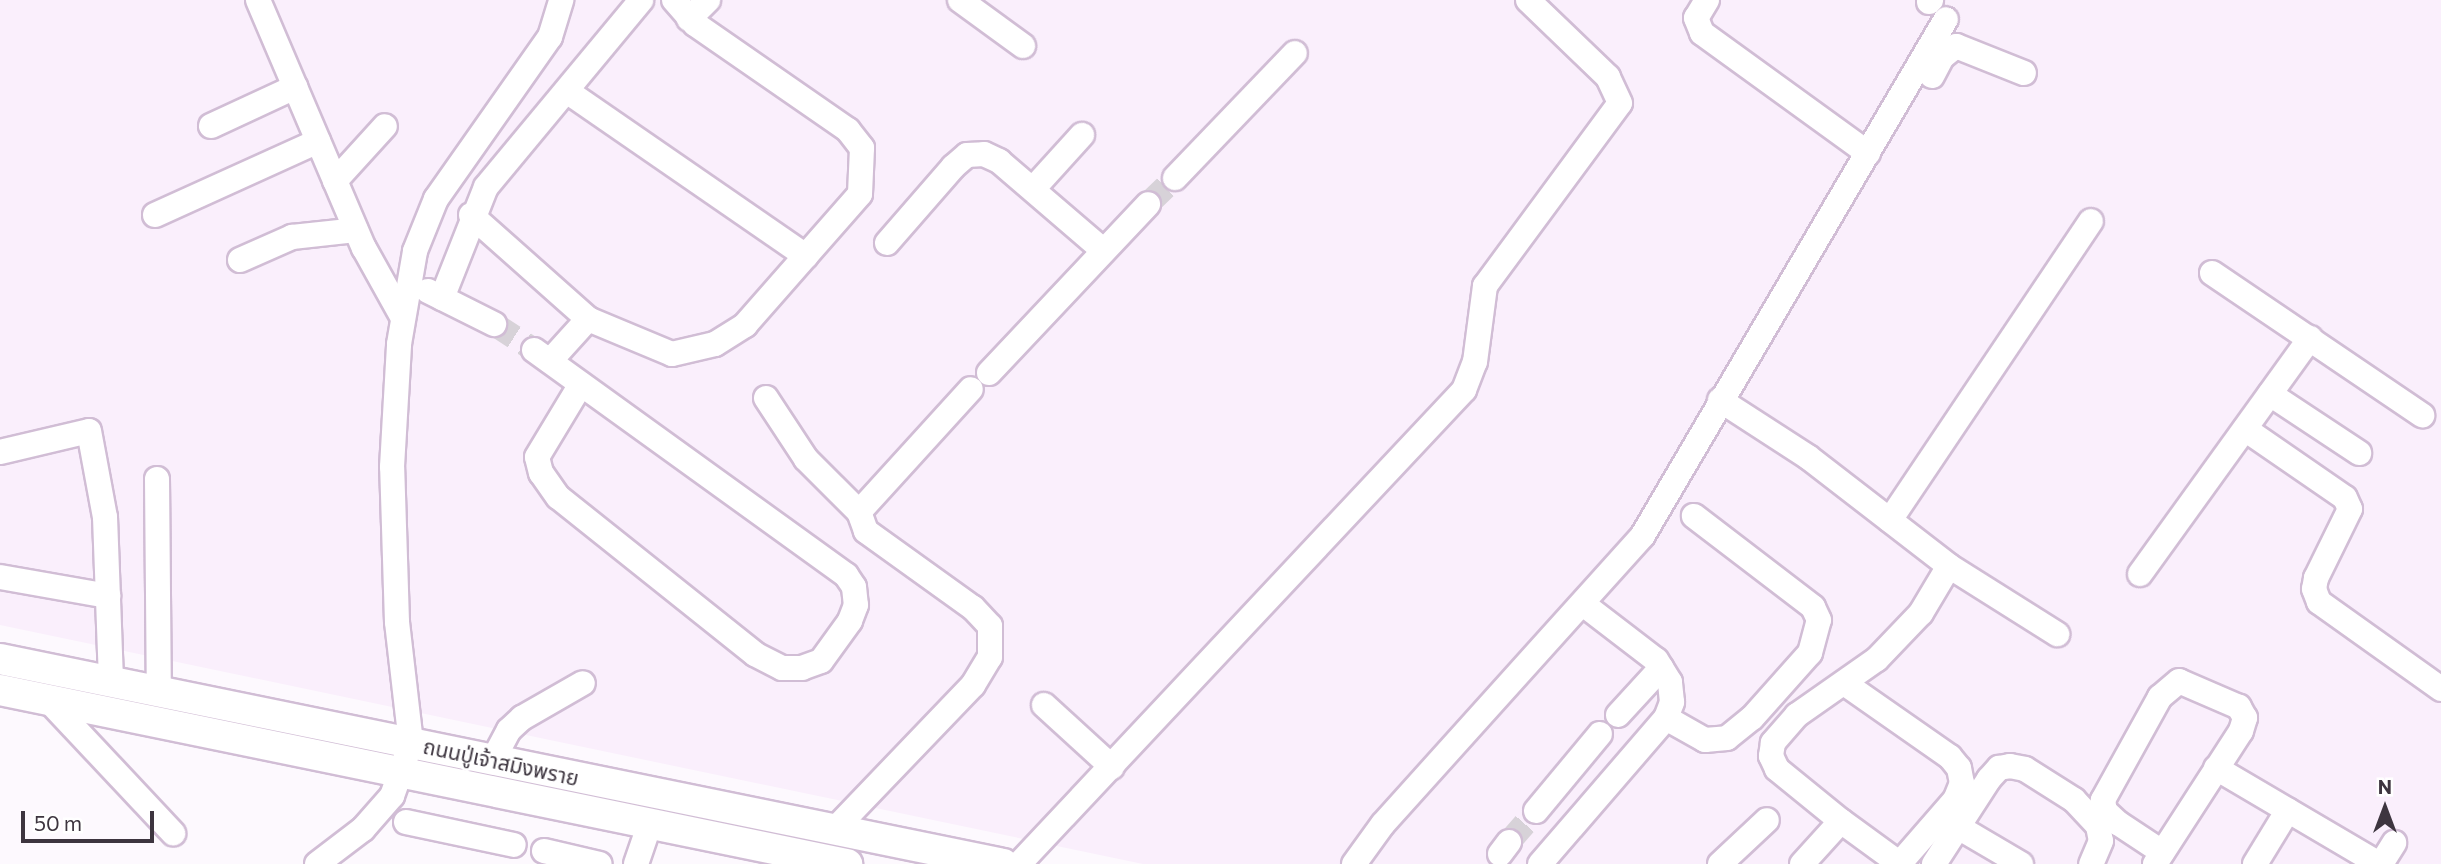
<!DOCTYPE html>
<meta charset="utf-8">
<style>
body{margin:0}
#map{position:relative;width:2441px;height:864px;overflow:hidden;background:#fdf9fe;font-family:Commissioner,"Noto Sans Thai",sans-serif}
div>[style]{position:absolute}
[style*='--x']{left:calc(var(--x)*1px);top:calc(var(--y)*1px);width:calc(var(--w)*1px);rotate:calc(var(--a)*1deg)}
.built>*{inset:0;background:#faeffc}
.minor-tunnel>*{height:24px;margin-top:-12px;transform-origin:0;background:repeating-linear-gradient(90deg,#d7d2d8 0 24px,transparent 0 36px)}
.roads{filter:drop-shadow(2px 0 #d1bdd5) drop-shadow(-2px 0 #d1bdd5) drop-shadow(0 2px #d1bdd5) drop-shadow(0 -2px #d1bdd5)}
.minor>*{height:24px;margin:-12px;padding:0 12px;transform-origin:12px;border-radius:12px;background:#fff}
.major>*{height:30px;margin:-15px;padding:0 15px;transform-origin:15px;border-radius:15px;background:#fff}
span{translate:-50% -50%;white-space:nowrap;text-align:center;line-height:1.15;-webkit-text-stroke:6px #fff;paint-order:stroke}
.street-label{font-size:21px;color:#3d353f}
.north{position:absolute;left:2350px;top:773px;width:70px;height:70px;-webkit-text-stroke:5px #fff;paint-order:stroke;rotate:0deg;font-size:19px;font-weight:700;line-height:28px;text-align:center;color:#3d353f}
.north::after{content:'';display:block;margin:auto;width:24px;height:32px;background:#3d353f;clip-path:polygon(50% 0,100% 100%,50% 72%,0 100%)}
.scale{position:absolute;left:21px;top:811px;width:133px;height:32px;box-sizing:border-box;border:4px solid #3d353f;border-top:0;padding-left:9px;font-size:21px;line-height:24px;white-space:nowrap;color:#3d353f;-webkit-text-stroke:5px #fff;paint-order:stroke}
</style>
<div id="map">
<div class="built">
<i style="clip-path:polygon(0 0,2441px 0,2441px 864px,1143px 864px,0 625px)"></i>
</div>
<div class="minor-tunnel">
<i style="--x:1148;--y:204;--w:37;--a:-44"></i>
<i style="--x:494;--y:324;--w:48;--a:33"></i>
<i style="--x:1509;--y:842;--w:41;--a:-48.9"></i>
</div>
<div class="roads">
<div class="minor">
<i style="--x:258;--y:0;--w:270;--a:66.9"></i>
<i style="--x:364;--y:248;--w:80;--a:60.9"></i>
<i style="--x:960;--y:0;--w:78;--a:36.1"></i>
<i style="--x:1707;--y:0;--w:21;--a:121"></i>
<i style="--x:1696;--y:18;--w:16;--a:68"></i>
<i style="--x:1702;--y:33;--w:205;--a:35.9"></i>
<i style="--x:1929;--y:2;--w:3;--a:-45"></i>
<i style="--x:689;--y:19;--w:27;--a:-45"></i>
<i style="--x:1932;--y:76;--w:21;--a:-62"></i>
<i style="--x:1942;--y:57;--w:18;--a:-38"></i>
<i style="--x:1956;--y:46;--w:73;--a:21.7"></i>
<i style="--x:568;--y:92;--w:289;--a:34.6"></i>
<i style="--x:211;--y:126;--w:93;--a:-24.9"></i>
<i style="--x:1175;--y:178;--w:173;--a:-46.2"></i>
<i style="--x:335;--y:181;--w:74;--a:-47.7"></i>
<i style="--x:1033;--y:189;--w:73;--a:-47.8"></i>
<i style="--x:155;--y:215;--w:179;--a:-24.4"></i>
<i style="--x:471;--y:215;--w:157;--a:41.6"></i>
<i style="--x:588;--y:319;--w:91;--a:22.6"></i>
<i style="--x:672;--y:354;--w:44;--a:-13.1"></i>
<i style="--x:715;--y:344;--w:36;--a:-32"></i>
<i style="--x:745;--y:325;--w:174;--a:-48.7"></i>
<i style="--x:860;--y:194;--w:46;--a:-87.5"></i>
<i style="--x:862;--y:148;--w:23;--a:-128"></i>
<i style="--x:848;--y:130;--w:186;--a:-145.3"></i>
<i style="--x:695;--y:24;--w:32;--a:-131"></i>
<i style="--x:887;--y:243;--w:101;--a:-49"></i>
<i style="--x:953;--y:167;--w:18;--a:-41"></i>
<i style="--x:967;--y:155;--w:17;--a:-3"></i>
<i style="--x:984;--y:154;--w:17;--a:25"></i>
<i style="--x:999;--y:161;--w:138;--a:40.6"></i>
<i style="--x:240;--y:260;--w:57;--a:-23.9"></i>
<i style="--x:292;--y:237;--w:64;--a:-6.2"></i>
<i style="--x:2212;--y:273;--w:254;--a:34.1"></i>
<i style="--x:428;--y:291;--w:74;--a:26.6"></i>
<i style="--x:442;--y:298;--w:119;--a:-68.4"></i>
<i style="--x:486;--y:187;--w:243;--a:-50.3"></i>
<i style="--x:534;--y:350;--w:385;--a:35.8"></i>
<i style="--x:846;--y:575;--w:14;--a:56"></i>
<i style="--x:854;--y:587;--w:18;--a:84"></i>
<i style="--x:856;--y:605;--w:17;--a:111"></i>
<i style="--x:850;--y:621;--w:49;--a:125.9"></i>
<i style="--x:821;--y:661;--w:20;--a:160"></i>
<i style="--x:802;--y:668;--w:20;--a:180"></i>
<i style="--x:782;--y:668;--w:30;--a:-153"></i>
<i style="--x:755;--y:654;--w:252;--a:-141.4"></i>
<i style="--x:558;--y:497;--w:29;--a:-125"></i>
<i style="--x:541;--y:473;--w:16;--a:-104"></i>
<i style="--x:537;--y:457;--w:85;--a:-58.9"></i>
<i style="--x:550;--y:361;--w:57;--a:-47.9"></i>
<i style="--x:989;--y:373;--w:232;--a:-46.7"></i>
<i style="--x:2270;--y:394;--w:107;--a:33.5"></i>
<i style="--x:766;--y:398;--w:73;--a:56.7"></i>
<i style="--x:806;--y:459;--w:75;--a:45"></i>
<i style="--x:1720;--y:400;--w:105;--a:32.9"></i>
<i style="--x:1808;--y:457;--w:178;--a:37.7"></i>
<i style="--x:1949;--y:566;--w:55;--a:120.8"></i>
<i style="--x:1921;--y:613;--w:64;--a:133.7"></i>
<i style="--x:1877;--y:659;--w:98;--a:145"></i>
<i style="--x:1797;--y:715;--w:37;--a:131"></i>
<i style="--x:1773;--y:743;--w:13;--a:99"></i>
<i style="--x:1771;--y:756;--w:14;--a:65"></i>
<i style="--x:1777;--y:769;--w:82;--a:39.1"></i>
<i style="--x:2245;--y:429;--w:121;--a:34.6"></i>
<i style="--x:2345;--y:498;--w:12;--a:66"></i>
<i style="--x:2350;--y:509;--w:77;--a:116.2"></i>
<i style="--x:2316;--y:578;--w:11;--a:100"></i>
<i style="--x:2314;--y:589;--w:14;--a:69"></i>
<i style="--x:2319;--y:602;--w:150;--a:35.5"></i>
<i style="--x:0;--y:452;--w:91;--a:-13.3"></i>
<i style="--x:89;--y:431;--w:87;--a:79.5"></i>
<i style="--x:105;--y:517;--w:166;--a:87.9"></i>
<i style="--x:157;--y:479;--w:214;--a:89.5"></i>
<i style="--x:1890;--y:520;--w:360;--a:-56.1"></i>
<i style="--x:1949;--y:566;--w:128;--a:32.2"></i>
<i style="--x:2140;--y:574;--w:291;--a:-54.2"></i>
<i style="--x:0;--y:577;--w:110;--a:10"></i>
<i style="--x:1844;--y:683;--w:129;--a:34.9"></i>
<i style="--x:1950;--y:757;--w:14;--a:51"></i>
<i style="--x:1959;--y:768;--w:15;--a:79"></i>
<i style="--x:1962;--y:783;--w:18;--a:112"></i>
<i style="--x:1955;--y:800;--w:82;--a:131.1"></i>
<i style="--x:48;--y:700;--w:183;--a:46.8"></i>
<i style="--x:1044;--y:705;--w:92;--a:42.4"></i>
<i style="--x:1618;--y:715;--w:64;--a:-47.5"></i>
<i style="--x:1666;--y:718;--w:45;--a:29.4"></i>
<i style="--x:1705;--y:740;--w:22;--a:-5"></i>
<i style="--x:1727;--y:738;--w:32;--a:-39"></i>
<i style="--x:1752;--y:718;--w:87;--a:-48.3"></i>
<i style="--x:1810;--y:653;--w:34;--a:-75"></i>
<i style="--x:1819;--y:620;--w:14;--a:-115"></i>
<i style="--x:1813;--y:607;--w:150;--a:-142.6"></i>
<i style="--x:493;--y:760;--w:34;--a:-62"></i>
<i style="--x:509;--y:730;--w:18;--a:-43"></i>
<i style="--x:522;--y:718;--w:70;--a:-29.8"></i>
<i style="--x:2216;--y:768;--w:189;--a:30.5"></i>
<i style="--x:1536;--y:811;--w:100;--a:-50.3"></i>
<i style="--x:406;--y:822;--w:110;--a:12"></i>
<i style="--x:1958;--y:827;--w:73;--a:30.4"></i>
<i style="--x:834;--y:830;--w:201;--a:-46.2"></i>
<i style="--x:973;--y:685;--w:33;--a:-59"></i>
<i style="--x:990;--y:657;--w:31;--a:-90"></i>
<i style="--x:990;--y:626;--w:25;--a:-133"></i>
<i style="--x:973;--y:608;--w:132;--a:-144.3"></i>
<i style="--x:866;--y:531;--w:20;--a:-110"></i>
<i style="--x:859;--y:512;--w:166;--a:-47.7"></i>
<i style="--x:544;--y:851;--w:57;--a:13.1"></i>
<i style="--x:1500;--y:854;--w:15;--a:-53"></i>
<i style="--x:317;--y:864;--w:58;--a:-37.3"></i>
<i style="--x:363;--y:829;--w:44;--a:-48.7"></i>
<i style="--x:392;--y:796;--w:56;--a:-70.3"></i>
<i style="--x:411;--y:743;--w:122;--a:-96.6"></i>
<i style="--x:397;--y:622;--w:155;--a:-91.8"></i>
<i style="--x:392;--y:467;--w:123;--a:-86.7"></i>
<i style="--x:399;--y:344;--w:94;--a:-80.2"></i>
<i style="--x:415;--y:251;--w:56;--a:-68"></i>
<i style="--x:436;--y:199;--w:198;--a:-54.9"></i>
<i style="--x:550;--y:37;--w:39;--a:-73"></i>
<i style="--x:636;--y:864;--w:43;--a:-71.1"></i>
<i style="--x:1019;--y:864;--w:650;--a:-46.81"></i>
<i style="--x:1464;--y:390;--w:30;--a:-69"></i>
<i style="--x:1475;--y:362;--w:77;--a:-82.5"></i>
<i style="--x:1485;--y:286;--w:227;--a:-53.6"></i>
<i style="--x:1620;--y:103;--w:29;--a:-115"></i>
<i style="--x:1608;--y:77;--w:111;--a:-136.1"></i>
<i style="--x:1354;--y:864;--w:49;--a:-54.1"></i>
<i style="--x:1383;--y:824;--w:389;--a:-48"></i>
<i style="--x:1643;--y:535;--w:598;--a:-59.58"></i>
<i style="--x:1540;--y:864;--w:193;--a:-49.2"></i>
<i style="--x:1666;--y:718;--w:17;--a:-69"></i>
<i style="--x:1672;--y:702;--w:20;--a:-96"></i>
<i style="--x:1670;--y:682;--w:26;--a:-122"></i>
<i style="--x:1656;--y:660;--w:92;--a:-142.5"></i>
<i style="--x:1720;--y:864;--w:64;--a:-43.1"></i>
<i style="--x:1802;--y:864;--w:58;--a:-47.8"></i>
<i style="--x:1841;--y:821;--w:73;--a:36.1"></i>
<i style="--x:1934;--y:864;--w:101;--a:-57.1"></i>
<i style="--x:1989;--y:779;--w:15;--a:-48"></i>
<i style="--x:1999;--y:768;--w:11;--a:-10"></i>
<i style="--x:2010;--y:766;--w:15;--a:11"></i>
<i style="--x:2025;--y:769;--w:58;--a:32.3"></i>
<i style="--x:2074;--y:800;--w:35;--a:47"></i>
<i style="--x:2098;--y:826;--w:15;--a:79"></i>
<i style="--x:2101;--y:841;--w:25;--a:113"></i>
<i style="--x:2155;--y:864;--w:158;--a:-57.1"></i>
<i style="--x:2241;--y:731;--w:14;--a:-73"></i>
<i style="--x:2245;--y:718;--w:13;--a:-119"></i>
<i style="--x:2239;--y:707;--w:65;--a:-156.6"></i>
<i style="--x:2179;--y:681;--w:25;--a:140"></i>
<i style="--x:2160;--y:697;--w:118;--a:119"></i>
<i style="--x:2103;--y:800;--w:11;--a:80"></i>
<i style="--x:2105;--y:811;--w:18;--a:43"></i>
<i style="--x:2118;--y:823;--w:53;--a:33.4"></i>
<i style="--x:2255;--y:864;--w:63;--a:-58.6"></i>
<i style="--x:2381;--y:864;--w:25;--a:-58"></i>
</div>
<div class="major">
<i style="--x:0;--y:659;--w:1024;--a:11.55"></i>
<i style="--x:0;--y:690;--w:865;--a:11.61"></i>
</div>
</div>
<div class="street-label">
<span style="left:501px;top:762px;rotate:12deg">ถนนปู่เจ้าสมิงพราย</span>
</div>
<div class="north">N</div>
<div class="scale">50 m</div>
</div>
